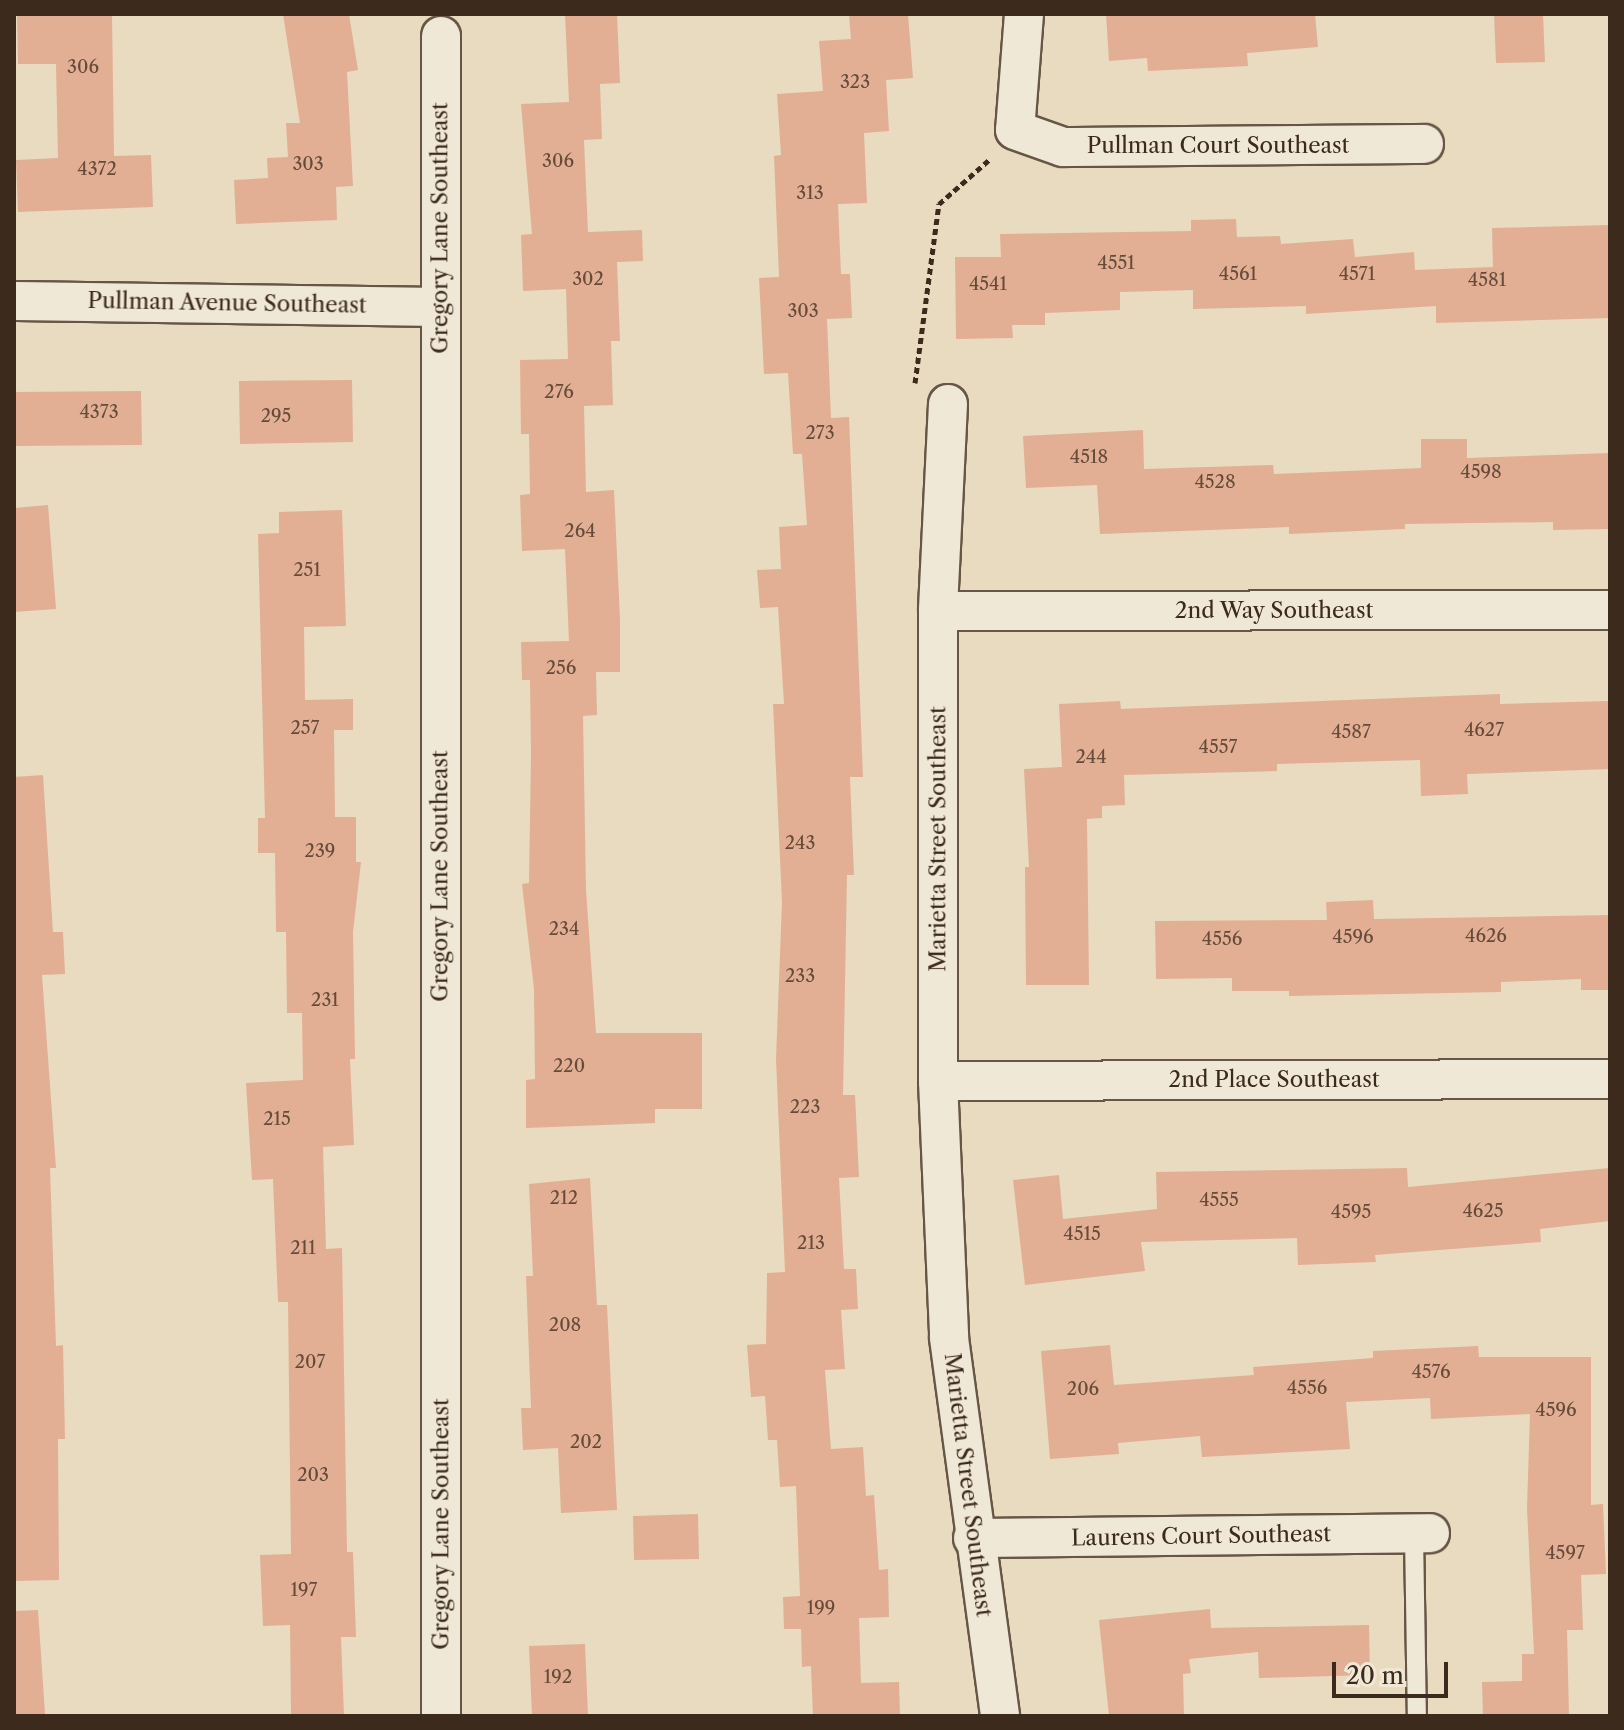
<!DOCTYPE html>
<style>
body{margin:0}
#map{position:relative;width:1624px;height:1730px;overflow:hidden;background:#e8dbc0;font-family:"Libre Caslon Text",serif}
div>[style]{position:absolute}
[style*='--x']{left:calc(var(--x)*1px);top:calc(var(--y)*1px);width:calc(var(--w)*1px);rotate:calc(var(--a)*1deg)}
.building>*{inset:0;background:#e2af94}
.path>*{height:5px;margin-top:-2.5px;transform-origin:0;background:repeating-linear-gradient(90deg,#3c2a1c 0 6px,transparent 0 10px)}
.roads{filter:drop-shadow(2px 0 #675645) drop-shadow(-2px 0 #675645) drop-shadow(0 2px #675645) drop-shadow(0 -2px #675645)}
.service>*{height:18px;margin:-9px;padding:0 9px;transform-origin:9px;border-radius:9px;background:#f0e8d6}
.minor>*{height:38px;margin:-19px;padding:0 19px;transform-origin:19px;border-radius:19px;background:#f0e8d6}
span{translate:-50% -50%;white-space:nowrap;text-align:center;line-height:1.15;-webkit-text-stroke:6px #f0e8d6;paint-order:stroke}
.number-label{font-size:18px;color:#664b3a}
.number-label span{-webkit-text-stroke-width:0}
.street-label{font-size:22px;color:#3c2a1c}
.frame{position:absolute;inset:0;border:16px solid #3c2a1c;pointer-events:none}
.scale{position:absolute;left:1332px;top:1662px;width:116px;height:36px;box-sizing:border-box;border:4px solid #3c2a1c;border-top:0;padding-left:10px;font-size:24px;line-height:28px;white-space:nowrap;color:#3c2a1c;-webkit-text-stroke:6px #f0e8d6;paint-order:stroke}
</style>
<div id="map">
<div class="building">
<i style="clip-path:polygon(17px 14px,112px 14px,114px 156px,151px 155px,153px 207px,18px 212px,16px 160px,58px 158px,56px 64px,18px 64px)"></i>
<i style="clip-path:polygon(283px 14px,349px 14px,358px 70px,347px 72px,353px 186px,336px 187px,337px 220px,236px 224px,234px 180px,268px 178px,267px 158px,288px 157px,286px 123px,300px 123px)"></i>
<i style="clip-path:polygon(565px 14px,617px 14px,620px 83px,600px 84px,602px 139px,584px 140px,588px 232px,642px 230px,643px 261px,617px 262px,620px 341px,611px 341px,613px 405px,584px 406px,586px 492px,614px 490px,620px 620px,620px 672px,596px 672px,597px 715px,583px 716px,586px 890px,596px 1033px,702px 1033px,702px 1109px,655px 1109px,655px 1123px,526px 1128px,526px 1080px,535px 1079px,534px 989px,522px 884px,529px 883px,531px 756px,530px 680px,522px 680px,521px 642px,569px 641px,565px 549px,522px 551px,520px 495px,530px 494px,529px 434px,521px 434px,520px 360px,568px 359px,566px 289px,523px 291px,521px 235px,532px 234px,521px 104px,569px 102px)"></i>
<i style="clip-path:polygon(849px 14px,908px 14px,913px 78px,886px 80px,889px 131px,864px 133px,867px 203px,838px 204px,841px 274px,850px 274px,852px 318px,827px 319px,831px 418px,849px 417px,863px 777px,850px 777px,854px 875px,847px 875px,843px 1095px,855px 1095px,859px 1177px,839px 1178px,844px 1269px,856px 1269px,858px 1309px,841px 1310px,845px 1369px,825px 1370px,831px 1449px,863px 1447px,866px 1496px,874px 1495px,879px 1570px,888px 1569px,889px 1617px,859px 1618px,861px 1683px,899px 1682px,900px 1716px,813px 1716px,811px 1666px,802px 1667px,801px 1629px,784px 1629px,783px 1597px,800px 1596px,796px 1486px,780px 1487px,777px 1440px,768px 1440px,765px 1396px,751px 1397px,747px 1345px,766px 1344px,767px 1273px,785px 1272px,776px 1059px,782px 902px,773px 704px,784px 704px,778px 607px,760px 608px,757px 570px,781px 569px,779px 527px,807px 525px,802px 454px,793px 454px,788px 373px,764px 374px,759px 278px,779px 277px,774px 156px,781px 155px,777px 94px,823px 91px,819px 41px,851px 39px)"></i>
<i style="clip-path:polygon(1106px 14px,1315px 14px,1318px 47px,1247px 53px,1248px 66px,1148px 71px,1147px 58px,1109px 61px)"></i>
<i style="clip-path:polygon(1494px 14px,1543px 14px,1545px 62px,1496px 63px)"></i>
<i style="clip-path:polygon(1236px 219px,1237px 237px,1280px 236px,1281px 244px,1353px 239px,1355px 257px,1414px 252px,1415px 270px,1493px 267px,1492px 228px,1610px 225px,1610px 318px,1436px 323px,1436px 306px,1306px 314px,1306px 306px,1193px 309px,1193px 290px,1120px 292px,1120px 310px,1045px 313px,1045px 325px,1012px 325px,1013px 338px,956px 339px,955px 257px,1001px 257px,1000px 234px,1191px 231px,1191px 220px)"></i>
<i style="clip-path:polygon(352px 380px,353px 442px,240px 444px,239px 381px)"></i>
<i style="clip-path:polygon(141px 391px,142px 445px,14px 446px,14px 392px)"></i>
<i style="clip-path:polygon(1143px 430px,1144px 469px,1273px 465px,1274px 474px,1421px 468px,1421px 439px,1467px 439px,1467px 458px,1610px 453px,1610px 529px,1553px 530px,1553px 522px,1405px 524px,1405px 529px,1289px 534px,1289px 527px,1100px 534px,1097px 485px,1026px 488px,1023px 436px)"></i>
<i style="clip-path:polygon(48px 505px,56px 609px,14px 612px,14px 508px)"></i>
<i style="clip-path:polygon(342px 510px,346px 626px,304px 627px,305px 700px,353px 699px,353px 730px,334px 730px,335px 817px,356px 817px,356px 862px,361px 862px,353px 932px,355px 1059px,350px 1059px,354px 1145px,323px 1147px,326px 1249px,342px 1248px,347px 1552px,353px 1552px,356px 1637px,341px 1637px,344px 1716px,291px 1716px,290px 1625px,263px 1626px,260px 1555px,291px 1554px,288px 1302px,278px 1302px,273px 1179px,252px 1180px,246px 1083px,303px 1080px,302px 1013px,287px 1013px,286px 932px,276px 932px,275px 853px,258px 853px,258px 818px,265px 818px,258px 534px,279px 533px,279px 512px)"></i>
<i style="clip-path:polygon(1500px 694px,1500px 704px,1610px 701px,1610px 769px,1467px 774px,1468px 794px,1421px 796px,1420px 760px,1277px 764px,1277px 771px,1124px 775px,1125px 805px,1102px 806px,1102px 818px,1087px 819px,1089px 985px,1026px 985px,1025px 867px,1029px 867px,1024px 769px,1062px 767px,1059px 704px,1120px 701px,1121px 709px)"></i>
<i style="clip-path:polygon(43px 775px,53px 932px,63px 932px,65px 974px,42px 975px,56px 1168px,50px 1168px,56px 1346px,63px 1345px,65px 1439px,58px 1439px,59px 1580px,14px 1581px,14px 777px)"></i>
<i style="clip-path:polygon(1373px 900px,1374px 919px,1610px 915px,1610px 990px,1581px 990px,1581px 979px,1501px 982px,1501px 992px,1289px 996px,1289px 991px,1232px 991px,1232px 978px,1156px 979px,1155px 921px,1327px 920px,1326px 902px)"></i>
<i style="clip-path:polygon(1407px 1168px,1408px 1187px,1610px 1168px,1610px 1221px,1540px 1229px,1541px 1242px,1375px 1255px,1376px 1262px,1298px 1265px,1297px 1238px,1141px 1242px,1145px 1271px,1025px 1285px,1013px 1180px,1059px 1175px,1063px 1219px,1157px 1209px,1156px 1172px)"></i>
<i style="clip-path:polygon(590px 1178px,597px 1305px,607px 1305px,617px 1510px,561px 1513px,558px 1448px,523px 1450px,521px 1408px,531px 1408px,526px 1276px,533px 1276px,529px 1184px)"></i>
<i style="clip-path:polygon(1110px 1345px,1114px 1385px,1254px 1375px,1253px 1367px,1373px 1358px,1373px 1351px,1478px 1346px,1479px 1357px,1591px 1357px,1591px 1505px,1603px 1504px,1606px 1574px,1581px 1575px,1583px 1630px,1567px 1630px,1569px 1716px,1483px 1716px,1482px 1682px,1522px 1681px,1522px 1654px,1534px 1654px,1527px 1508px,1530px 1414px,1431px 1419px,1430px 1398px,1346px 1402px,1350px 1449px,1202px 1457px,1200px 1436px,1118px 1443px,1119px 1454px,1050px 1459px,1041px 1351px)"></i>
<i style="clip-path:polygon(698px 1514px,699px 1559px,634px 1560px,633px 1516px)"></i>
<i style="clip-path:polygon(1210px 1609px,1211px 1628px,1369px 1625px,1370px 1675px,1259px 1678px,1258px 1652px,1189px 1659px,1191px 1673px,1183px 1674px,1184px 1716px,1109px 1716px,1099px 1620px)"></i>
<i style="clip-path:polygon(38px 1610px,45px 1714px,14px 1716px,14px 1611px)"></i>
<i style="clip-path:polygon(585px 1644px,588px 1716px,532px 1716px,529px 1646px)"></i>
</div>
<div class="path">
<i style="--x:915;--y:383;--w:181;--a:-82.4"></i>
<i style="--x:939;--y:204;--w:69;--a:-41.5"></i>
</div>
<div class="roads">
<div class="service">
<i style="--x:1414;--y:1534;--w:182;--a:89.1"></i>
</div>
<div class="minor">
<i style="--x:1024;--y:14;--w:116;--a:94.4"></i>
<i style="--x:1015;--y:130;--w:51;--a:19.5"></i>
<i style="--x:1063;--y:147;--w:361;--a:-0.5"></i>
<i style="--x:441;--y:36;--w:1680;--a:90"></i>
<i style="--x:14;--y:301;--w:425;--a:0.8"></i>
<i style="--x:948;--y:404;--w:207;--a:92.8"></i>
<i style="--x:938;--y:611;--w:470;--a:90"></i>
<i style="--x:938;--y:1081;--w:257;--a:87.5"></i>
<i style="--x:949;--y:1338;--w:381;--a:82.3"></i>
<i style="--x:938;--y:611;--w:672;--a:-0.09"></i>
<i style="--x:938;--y:1081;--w:672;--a:-0.17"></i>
<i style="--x:973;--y:1538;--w:457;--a:-0.6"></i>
</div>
</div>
<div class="number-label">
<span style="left:83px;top:67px">306</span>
<span style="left:855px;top:82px">323</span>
<span style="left:558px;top:161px">306</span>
<span style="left:308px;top:164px">303</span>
<span style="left:97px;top:169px">4372</span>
<span style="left:810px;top:193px">313</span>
<span style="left:1116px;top:263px">4551</span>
<span style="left:1238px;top:274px">4561</span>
<span style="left:1357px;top:274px">4571</span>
<span style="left:588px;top:279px">302</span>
<span style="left:1487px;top:280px">4581</span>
<span style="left:988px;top:284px">4541</span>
<span style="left:803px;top:311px">303</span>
<span style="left:559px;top:392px">276</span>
<span style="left:99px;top:412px">4373</span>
<span style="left:276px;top:416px">295</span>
<span style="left:820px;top:433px">273</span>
<span style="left:1089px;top:457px">4518</span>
<span style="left:1481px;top:472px">4598</span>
<span style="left:1215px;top:482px">4528</span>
<span style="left:580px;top:531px">264</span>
<span style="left:307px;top:570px">251</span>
<span style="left:561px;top:668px">256</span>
<span style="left:305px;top:728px">257</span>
<span style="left:1484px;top:730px">4627</span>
<span style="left:1351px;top:732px">4587</span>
<span style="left:1218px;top:747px">4557</span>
<span style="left:1091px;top:757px">244</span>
<span style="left:800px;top:843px">243</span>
<span style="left:320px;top:851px">239</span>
<span style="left:564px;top:929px">234</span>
<span style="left:1486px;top:936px">4626</span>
<span style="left:1353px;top:937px">4596</span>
<span style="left:1222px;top:939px">4556</span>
<span style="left:800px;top:976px">233</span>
<span style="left:325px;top:1000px">231</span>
<span style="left:569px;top:1066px">220</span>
<span style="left:805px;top:1107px">223</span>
<span style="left:277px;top:1119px">215</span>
<span style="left:564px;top:1198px">212</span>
<span style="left:1219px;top:1200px">4555</span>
<span style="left:1483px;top:1211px">4625</span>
<span style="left:1351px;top:1212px">4595</span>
<span style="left:1082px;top:1234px">4515</span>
<span style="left:811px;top:1243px">213</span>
<span style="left:303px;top:1248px">211</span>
<span style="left:565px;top:1325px">208</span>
<span style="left:310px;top:1362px">207</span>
<span style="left:1431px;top:1372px">4576</span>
<span style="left:1307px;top:1388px">4556</span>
<span style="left:1083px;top:1389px">206</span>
<span style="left:1556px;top:1410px">4596</span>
<span style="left:586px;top:1442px">202</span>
<span style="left:313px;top:1475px">203</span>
<span style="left:1565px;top:1553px">4597</span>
<span style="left:304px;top:1590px">197</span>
<span style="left:821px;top:1608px">199</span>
<span style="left:558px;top:1677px">192</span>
</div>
<div class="street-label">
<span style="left:1218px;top:146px">Pullman Court Southeast</span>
<span style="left:440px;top:228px;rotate:-90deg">Gregory Lane Southeast</span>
<span style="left:227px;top:303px;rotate:1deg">Pullman Avenue Southeast</span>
<span style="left:1274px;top:611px">2nd Way Southeast</span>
<span style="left:938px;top:839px;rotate:-90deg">Marietta Street Southeast</span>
<span style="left:440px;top:876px;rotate:-90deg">Gregory Lane Southeast</span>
<span style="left:1274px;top:1080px">2nd Place Southeast</span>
<span style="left:968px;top:1485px;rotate:83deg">Marietta Street Southeast</span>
<span style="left:441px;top:1524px;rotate:-90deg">Gregory Lane Southeast</span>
<span style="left:1201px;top:1536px;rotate:-1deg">Laurens Court Southeast</span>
</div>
<div class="frame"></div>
<div class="scale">20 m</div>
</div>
